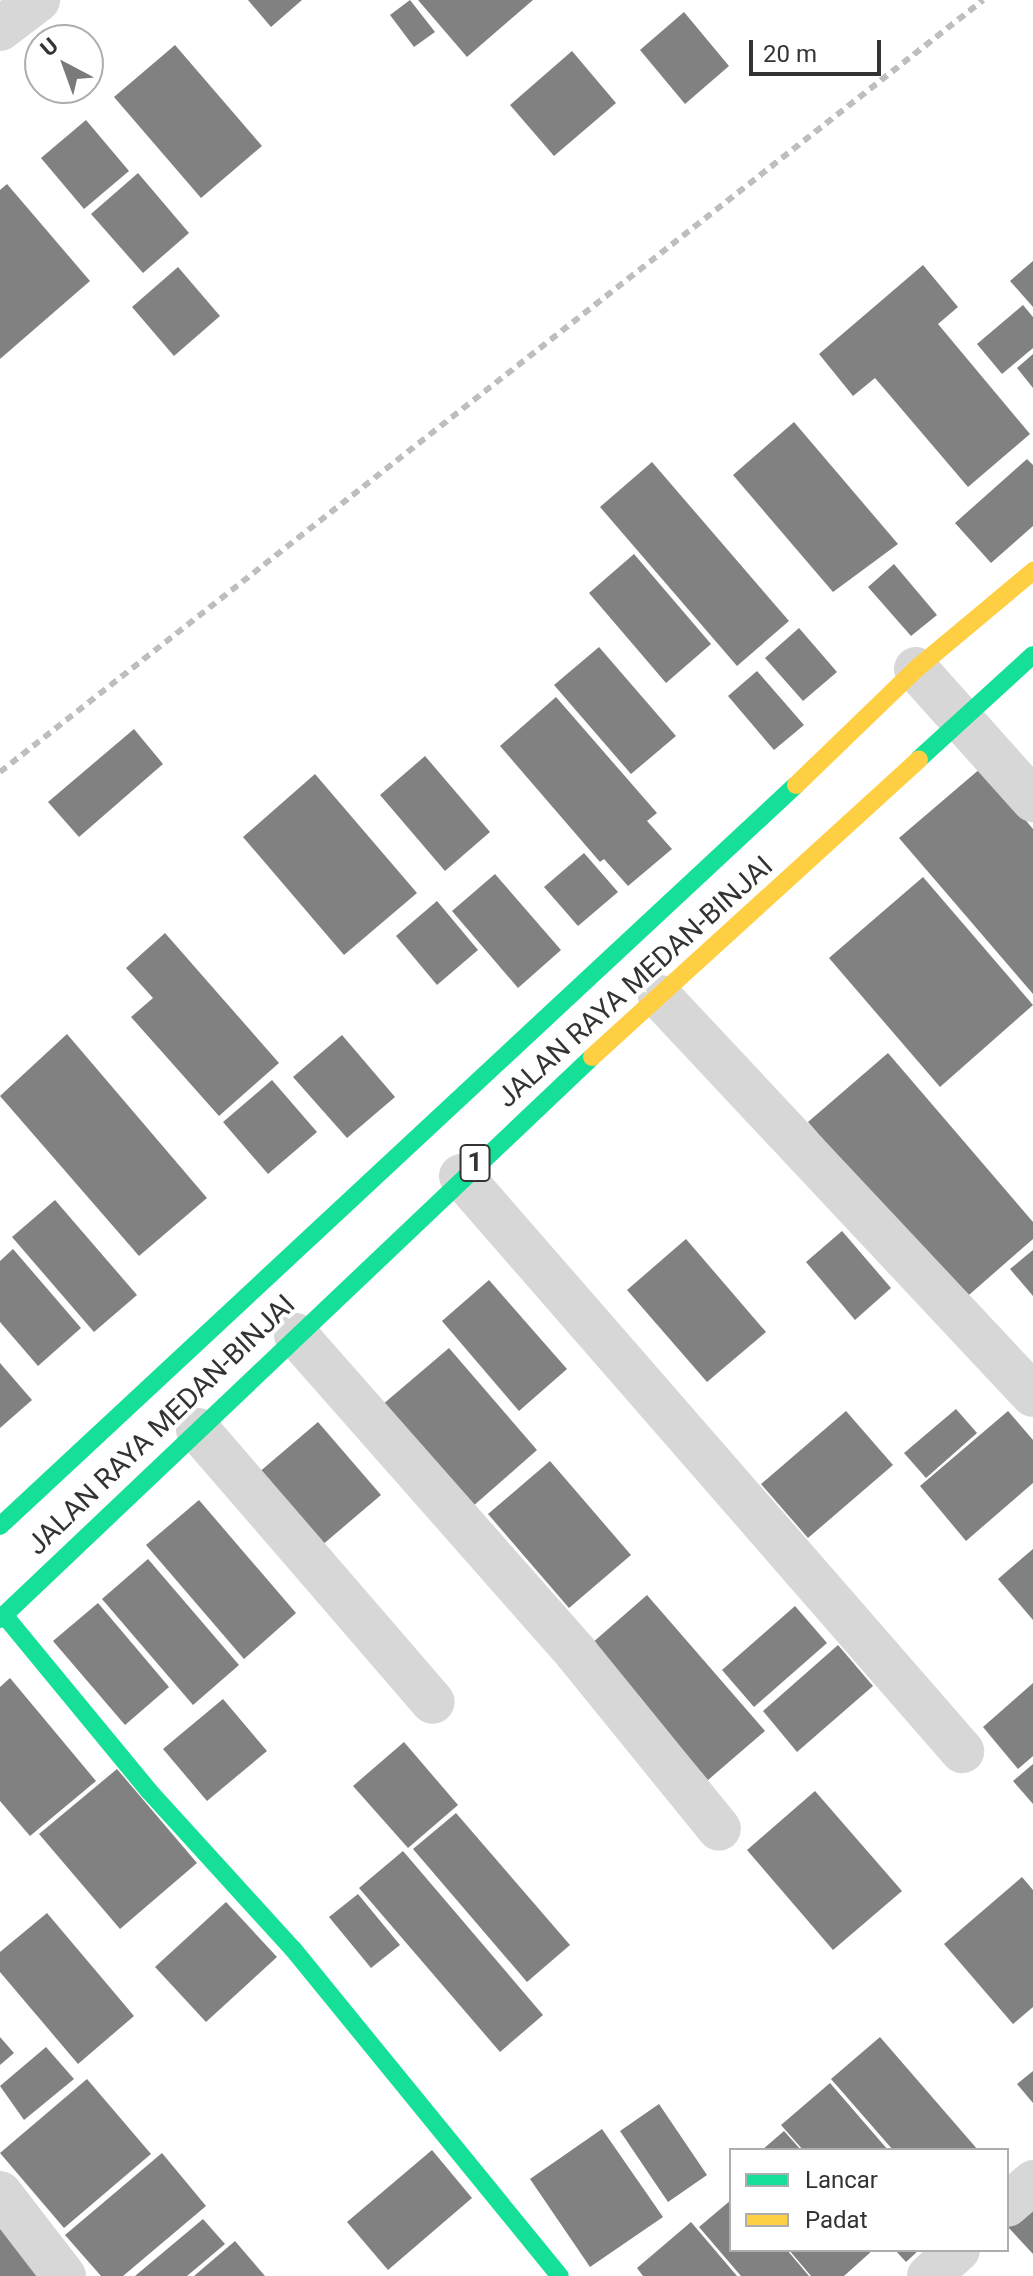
<!DOCTYPE html>
<style>
body{margin:0}
#map{position:relative;width:1033px;height:2276px;overflow:hidden;background:#fff;font-family:Roboto,sans-serif}
div>[style]{position:absolute}
[style*='--x']{left:calc(var(--x)*1px);top:calc(var(--y)*1px);width:calc(var(--w)*1px);rotate:calc(var(--a)*1deg)}
.building>*{inset:0;background:#818181}
.street>*{height:44px;margin:-22px;padding:0 22px;transform-origin:22px;border-radius:22px;background:#d7d7d7}
.fast>*{height:18px;margin:-9px;padding:0 9px;transform-origin:9px;border-radius:9px;background:#16e098}
.slow>*{height:18px;margin:-9px;padding:0 9px;transform-origin:9px;border-radius:9px;background:#ffcf43}
.rail>*{height:6px;margin-top:-3px;transform-origin:0;background:repeating-linear-gradient(90deg,#bebebe 0 8px,transparent 0 14px)}
span{translate:-50% -50%;white-space:nowrap;text-align:center;line-height:1.15;-webkit-text-stroke:8px #fff;paint-order:stroke}
.shield-label span{padding:2px 6px;background:#fff;border:2px solid;border-radius:6px;-webkit-text-stroke-width:0}
.shield-label{font-size:26px;color:#333;font-weight:700}
.street-label{font-size:28px;color:#333}
.legend{position:absolute;left:729px;top:2148px;width:280px;height:104px;box-sizing:border-box;background:#fff;border:2px solid #adadad;margin:0;padding:10px 14px;list-style:none;font-size:24px;color:#333}
.legend li{display:flex;align-items:center;gap:16px;height:40px}
.legend b{width:40px;border:2px solid #adadad}
.north{position:absolute;left:24px;top:24px;width:80px;height:80px;box-sizing:border-box;background:#fff;border:2px solid #adadad;border-radius:50%;rotate:319deg;font-size:22px;font-weight:700;line-height:32px;text-align:center;color:#333}
.north::after{content:'';display:block;margin:auto;width:28px;height:36px;background:#7a7a7a;clip-path:polygon(50% 0,100% 100%,50% 72%,0 100%)}
.scale{position:absolute;left:749px;top:40px;width:132px;height:36px;box-sizing:border-box;border:4px solid #333;border-top:0;padding-left:10px;font-size:24px;line-height:28px;white-space:nowrap;color:#333;-webkit-text-stroke:6px #fff;paint-order:stroke}
</style>
<div id="map">
<div class="building">
<i style="clip-path:polygon(248px 0,302px 0,271px 27px)"></i>
<i style="clip-path:polygon(410px 0,435px 32px,414px 47px,390px 15px)"></i>
<i style="clip-path:polygon(418px 0,533px 0,467px 57px)"></i>
<i style="clip-path:polygon(684px 12px,729px 66px,685px 104px,640px 50px)"></i>
<i style="clip-path:polygon(175px 45px,262px 146px,201px 198px,114px 97px)"></i>
<i style="clip-path:polygon(572px 51px,616px 103px,554px 156px,510px 105px)"></i>
<i style="clip-path:polygon(86px 120px,129px 171px,84px 209px,41px 158px)"></i>
<i style="clip-path:polygon(138px 173px,189px 233px,143px 273px,91px 214px)"></i>
<i style="clip-path:polygon(7px 184px,90px 281px,0 359px,0 190px)"></i>
<i style="clip-path:polygon(1033px 261px,1033px 307px,1010px 281px)"></i>
<i style="clip-path:polygon(923px 265px,958px 307px,938px 324px,1030px 434px,968px 487px,875px 378px,853px 396px,819px 354px)"></i>
<i style="clip-path:polygon(178px 267px,220px 316px,174px 356px,132px 307px)"></i>
<i style="clip-path:polygon(1023px 305px,1033px 317px,1033px 348px,1002px 374px,977px 344px)"></i>
<i style="clip-path:polygon(1033px 354px,1033px 388px,1017px 368px)"></i>
<i style="clip-path:polygon(794px 422px,898px 544px,833px 592px,733px 475px)"></i>
<i style="clip-path:polygon(1027px 459px,1033px 465px,1033px 526px,991px 563px,955px 523px)"></i>
<i style="clip-path:polygon(652px 462px,789px 621px,737px 666px,600px 507px)"></i>
<i style="clip-path:polygon(634px 554px,711px 644px,666px 683px,589px 593px)"></i>
<i style="clip-path:polygon(894px 564px,937px 615px,911px 636px,868px 587px)"></i>
<i style="clip-path:polygon(799px 628px,837px 672px,803px 701px,765px 658px)"></i>
<i style="clip-path:polygon(599px 647px,676px 736px,631px 774px,554px 685px)"></i>
<i style="clip-path:polygon(757px 671px,804px 725px,774px 750px,728px 696px)"></i>
<i style="clip-path:polygon(556px 697px,657px 813px,647px 821px,672px 849px,628px 886px,604px 859px,600px 862px,500px 746px)"></i>
<i style="clip-path:polygon(134px 729px,163px 764px,79px 837px,48px 802px)"></i>
<i style="clip-path:polygon(425px 756px,490px 832px,445px 871px,380px 795px)"></i>
<i style="clip-path:polygon(981px 768px,1033px 829px,1033px 994px,899px 838px)"></i>
<i style="clip-path:polygon(315px 774px,417px 893px,344px 955px,243px 837px)"></i>
<i style="clip-path:polygon(584px 853px,618px 892px,578px 926px,544px 887px)"></i>
<i style="clip-path:polygon(495px 874px,561px 950px,518px 988px,452px 911px)"></i>
<i style="clip-path:polygon(923px 877px,1033px 1005px,940px 1087px,829px 958px)"></i>
<i style="clip-path:polygon(437px 901px,478px 950px,437px 985px,396px 936px)"></i>
<i style="clip-path:polygon(165px 933px,279px 1063px,219px 1116px,131px 1017px,153px 998px,126px 968px)"></i>
<i style="clip-path:polygon(67px 1034px,207px 1198px,139px 1256px,0 1096px)"></i>
<i style="clip-path:polygon(342px 1035px,395px 1097px,347px 1138px,293px 1077px)"></i>
<i style="clip-path:polygon(888px 1053px,1033px 1222px,1033px 1239px,962px 1301px,808px 1122px)"></i>
<i style="clip-path:polygon(272px 1080px,317px 1132px,268px 1174px,223px 1122px)"></i>
<i style="clip-path:polygon(55px 1200px,137px 1295px,94px 1332px,12px 1237px)"></i>
<i style="clip-path:polygon(842px 1231px,891px 1288px,855px 1320px,806px 1262px)"></i>
<i style="clip-path:polygon(686px 1239px,766px 1332px,707px 1382px,627px 1290px)"></i>
<i style="clip-path:polygon(13px 1249px,81px 1328px,38px 1366px,0 1322px,0 1261px)"></i>
<i style="clip-path:polygon(1033px 1250px,1033px 1296px,1010px 1269px)"></i>
<i style="clip-path:polygon(489px 1280px,567px 1369px,519px 1411px,442px 1321px)"></i>
<i style="clip-path:polygon(449px 1348px,537px 1450px,464px 1514px,375px 1411px)"></i>
<i style="clip-path:polygon(0 1363px,32px 1400px,0 1428px)"></i>
<i style="clip-path:polygon(956px 1409px,977px 1433px,926px 1478px,904px 1453px)"></i>
<i style="clip-path:polygon(846px 1411px,893px 1465px,808px 1538px,761px 1484px)"></i>
<i style="clip-path:polygon(1008px 1411px,1033px 1440px,1033px 1483px,966px 1541px,920px 1486px)"></i>
<i style="clip-path:polygon(318px 1422px,381px 1495px,314px 1552px,251px 1479px)"></i>
<i style="clip-path:polygon(550px 1461px,631px 1555px,569px 1608px,488px 1514px)"></i>
<i style="clip-path:polygon(199px 1500px,296px 1613px,244px 1659px,146px 1545px)"></i>
<i style="clip-path:polygon(1033px 1549px,1033px 1620px,998px 1579px)"></i>
<i style="clip-path:polygon(148px 1559px,239px 1665px,193px 1705px,102px 1599px)"></i>
<i style="clip-path:polygon(647px 1595px,765px 1731px,708px 1780px,591px 1644px)"></i>
<i style="clip-path:polygon(98px 1603px,169px 1687px,125px 1725px,53px 1641px)"></i>
<i style="clip-path:polygon(795px 1606px,827px 1643px,754px 1707px,722px 1670px)"></i>
<i style="clip-path:polygon(838px 1645px,873px 1686px,797px 1752px,763px 1711px)"></i>
<i style="clip-path:polygon(10px 1678px,96px 1781px,30px 1836px,0 1801px,0 1687px)"></i>
<i style="clip-path:polygon(1033px 1683px,1033px 1756px,1018px 1769px,983px 1727px)"></i>
<i style="clip-path:polygon(223px 1699px,267px 1751px,207px 1801px,163px 1749px)"></i>
<i style="clip-path:polygon(404px 1742px,458px 1805px,408px 1848px,353px 1786px)"></i>
<i style="clip-path:polygon(1033px 1764px,1033px 1804px,1013px 1781px)"></i>
<i style="clip-path:polygon(117px 1769px,197px 1863px,120px 1929px,39px 1834px)"></i>
<i style="clip-path:polygon(815px 1791px,902px 1891px,833px 1950px,747px 1850px)"></i>
<i style="clip-path:polygon(456px 1813px,570px 1945px,527px 1982px,413px 1849px)"></i>
<i style="clip-path:polygon(403px 1851px,543px 2015px,500px 2052px,359px 1888px)"></i>
<i style="clip-path:polygon(1022px 1877px,1033px 1890px,1033px 2007px,1013px 2024px,944px 1944px)"></i>
<i style="clip-path:polygon(358px 1894px,400px 1945px,371px 1968px,329px 1917px)"></i>
<i style="clip-path:polygon(226px 1902px,277px 1957px,206px 2022px,155px 1967px)"></i>
<i style="clip-path:polygon(47px 1913px,134px 2016px,78px 2064px,0 1972px,0 1952px)"></i>
<i style="clip-path:polygon(0 2037px,14px 2053px,0 2065px)"></i>
<i style="clip-path:polygon(880px 2037px,978px 2150px,893px 2150px,831px 2079px)"></i>
<i style="clip-path:polygon(46px 2047px,74px 2079px,24px 2120px,0 2086px)"></i>
<i style="clip-path:polygon(1033px 2071px,1033px 2103px,1017px 2084px)"></i>
<i style="clip-path:polygon(87px 2079px,151px 2154px,64px 2228px,0 2153px)"></i>
<i style="clip-path:polygon(830px 2083px,888px 2150px,803px 2150px,781px 2125px)"></i>
<i style="clip-path:polygon(659px 2104px,707px 2175px,668px 2202px,620px 2131px)"></i>
<i style="clip-path:polygon(602px 2129px,663px 2217px,590px 2267px,530px 2179px)"></i>
<i style="clip-path:polygon(784px 2131px,801px 2150px,762px 2150px)"></i>
<i style="clip-path:polygon(432px 2150px,472px 2198px,388px 2270px,347px 2222px)"></i>
<i style="clip-path:polygon(162px 2153px,206px 2206px,123px 2276px,101px 2276px,65px 2235px)"></i>
<i style="clip-path:polygon(731px 2200px,731px 2250px,787px 2250px,809px 2276px,741px 2276px,699px 2227px)"></i>
<i style="clip-path:polygon(1033px 2203px,1033px 2254px,1007px 2226px)"></i>
<i style="clip-path:polygon(203px 2219px,225px 2244px,187px 2276px,135px 2276px)"></i>
<i style="clip-path:polygon(0 2221px,47px 2276px,0 2276px)"></i>
<i style="clip-path:polygon(691px 2222px,737px 2276px,643px 2276px,637px 2268px)"></i>
<i style="clip-path:polygon(235px 2241px,265px 2276px,194px 2276px)"></i>
<i style="clip-path:polygon(789px 2250px,873px 2250px,844px 2276px,811px 2276px)"></i>
<i style="clip-path:polygon(895px 2250px,919px 2250px,906px 2262px)"></i>
</div>
<div class="street">
<i style="--x:0;--y:29;--w:48;--a:-37.3"></i>
<i style="--x:916;--y:669;--w:176;--a:48.2"></i>
<i style="--x:660;--y:997;--w:545;--a:46.86"></i>
<i style="--x:461;--y:1176;--w:763;--a:48.93"></i>
<i style="--x:296;--y:1335;--w:425;--a:48.6"></i>
<i style="--x:577;--y:1654;--w:225;--a:50.9"></i>
<i style="--x:198;--y:1430;--w:359;--a:49.2"></i>
<i style="--x:0;--y:2193;--w:105;--a:52.4"></i>
<i style="--x:1007;--y:2205;--w:35;--a:-41"></i>
<i style="--x:929;--y:2276;--w:39;--a:-42"></i>
</div>
<div class="fast">
<i style="--x:919;--y:759;--w:154;--a:-42.4"></i>
<i style="--x:0;--y:1526;--w:1088;--a:-42.95"></i>
<i style="--x:4;--y:1615;--w:228;--a:50.5"></i>
<i style="--x:149;--y:1791;--w:214;--a:47.7"></i>
<i style="--x:293;--y:1949;--w:422;--a:50.8"></i>
<i style="--x:0;--y:1619;--w:816;--a:-43.51"></i>
</div>
<div class="slow">
<i style="--x:796;--y:785;--w:167;--a:-44"></i>
<i style="--x:916;--y:669;--w:153;--a:-39.9"></i>
<i style="--x:592;--y:1057;--w:442;--a:-42.3"></i>
</div>
<div class="rail">
<i style="--x:0;--y:772;--w:1250;--a:-38.14"></i>
</div>
<div class="shield-label">
<span style="left:475px;top:1163px">1</span>
</div>
<div class="street-label">
<span style="left:635px;top:982px;rotate:-42deg">JALAN RAYA MEDAN-BINJAI</span>
<span style="left:161px;top:1425px;rotate:-44deg">JALAN RAYA MEDAN-BINJAI</span>
</div>
<ul class="legend">
<li><b style="height:10px;background:#16e098"></b>Lancar</li>
<li><b style="height:10px;background:#ffcf43"></b>Padat</li>
</ul>
<div class="north">U</div>
<div class="scale">20 m</div>
</div>
